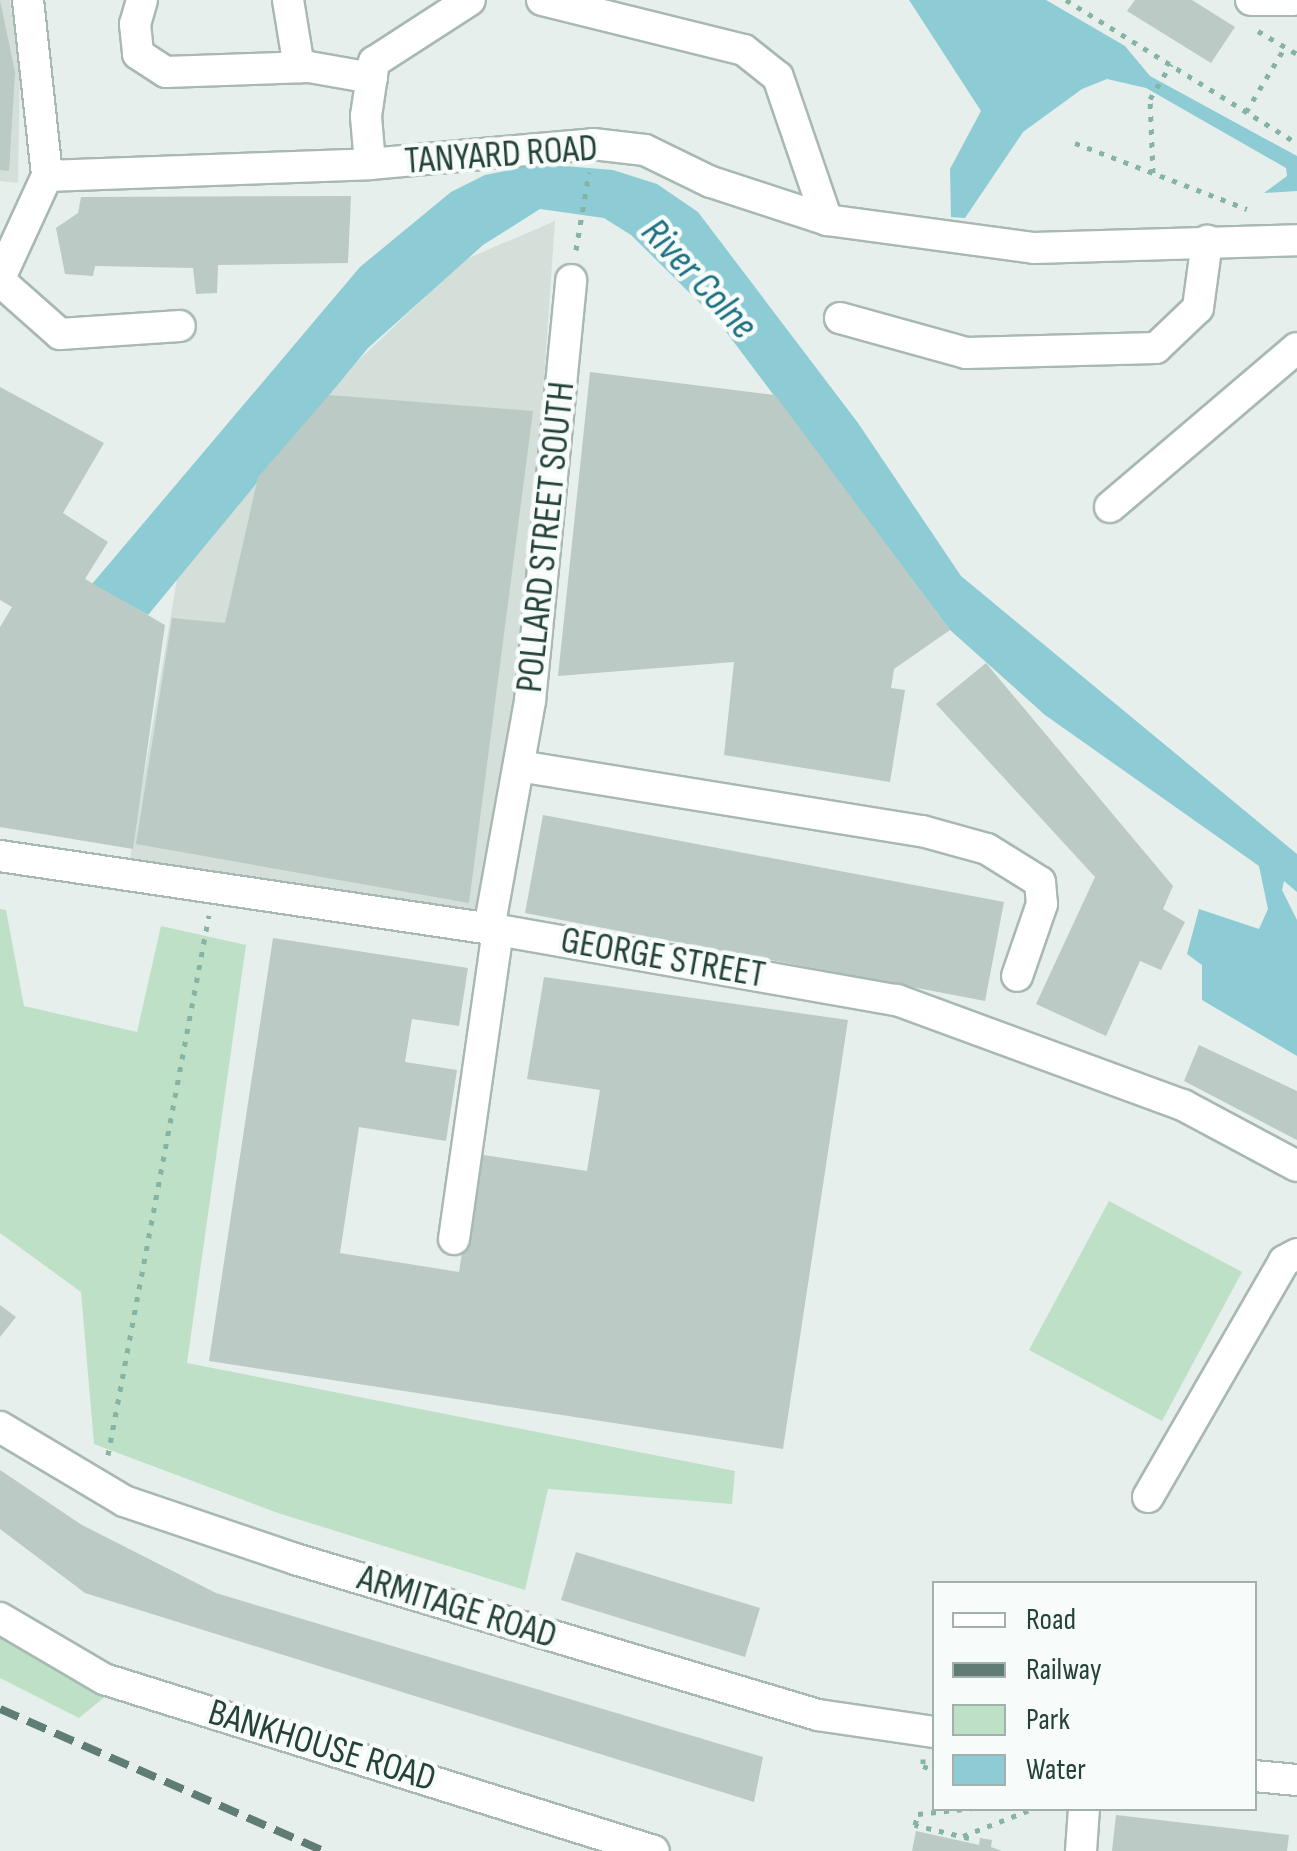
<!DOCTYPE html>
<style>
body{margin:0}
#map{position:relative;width:1297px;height:1851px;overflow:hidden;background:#e6efeb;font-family:"Sofia Sans Condensed",sans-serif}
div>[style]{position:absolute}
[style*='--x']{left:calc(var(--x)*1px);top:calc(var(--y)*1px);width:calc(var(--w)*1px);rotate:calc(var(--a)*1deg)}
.built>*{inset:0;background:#d4dfda}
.green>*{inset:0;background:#bee0c7}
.water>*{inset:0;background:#8dcbd5}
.building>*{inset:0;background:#bbcac4}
.path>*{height:5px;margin-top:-2.5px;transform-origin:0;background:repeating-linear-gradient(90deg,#85b4a5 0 5px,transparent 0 13px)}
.roads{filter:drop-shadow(2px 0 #a8b8b2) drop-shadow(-2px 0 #a8b8b2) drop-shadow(0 2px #a8b8b2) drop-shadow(0 -2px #a8b8b2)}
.minor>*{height:30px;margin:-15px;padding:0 15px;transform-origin:15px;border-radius:15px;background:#fff}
.rail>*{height:8px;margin-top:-4px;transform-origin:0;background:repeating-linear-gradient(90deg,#5f7d75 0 20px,transparent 0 30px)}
span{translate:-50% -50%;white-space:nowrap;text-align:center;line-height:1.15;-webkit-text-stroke:9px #f7fbf9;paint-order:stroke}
.street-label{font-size:38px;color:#24423a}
.water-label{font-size:40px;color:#1a7182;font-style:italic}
.legend{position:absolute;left:932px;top:1581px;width:325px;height:230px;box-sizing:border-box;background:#f7fbf9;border:2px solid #a3b1ad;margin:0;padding:12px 18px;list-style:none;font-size:30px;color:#24423a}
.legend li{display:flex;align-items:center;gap:20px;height:50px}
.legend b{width:50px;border:2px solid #a3b1ad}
</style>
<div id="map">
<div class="built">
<i style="clip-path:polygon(0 0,10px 0,20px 65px,18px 183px,0 181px)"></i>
<i style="clip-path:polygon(555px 221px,524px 671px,481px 920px,129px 865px,178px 573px,323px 394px,464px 260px)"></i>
</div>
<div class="green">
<i style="clip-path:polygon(0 909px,6px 910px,24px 1006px,137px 1032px,161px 926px,246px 945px,187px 1363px,735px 1471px,732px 1504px,548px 1489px,525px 1590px,278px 1513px,94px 1444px,81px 1292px,0 1233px)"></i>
<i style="clip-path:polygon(1109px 1201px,1242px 1272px,1162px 1421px,1029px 1350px)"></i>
<i style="clip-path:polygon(0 1631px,107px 1695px,79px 1718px,0 1678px)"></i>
</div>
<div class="water">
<i style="clip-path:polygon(909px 0,1046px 0,1125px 46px,1150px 76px,1297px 156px,1297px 191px,1264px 193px,1287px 176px,1286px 168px,1146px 88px,1107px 79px,1082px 89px,1023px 132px,965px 218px,951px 217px,950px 169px,981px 111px)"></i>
<i style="clip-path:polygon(539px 164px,613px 170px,657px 184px,698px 212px,858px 423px,961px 576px,1297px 854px,1297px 892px,1284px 881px,1282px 890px,1297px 920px,1297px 1056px,1202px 1000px,1202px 965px,1187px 954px,1199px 909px,1259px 929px,1268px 909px,1259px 866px,1045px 715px,950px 630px,718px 321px,631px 235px,604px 218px,540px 209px,483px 245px,368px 348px,148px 615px,92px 584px,360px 267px,451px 192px,485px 175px)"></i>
</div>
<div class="building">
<i style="clip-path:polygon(0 0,15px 72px,9px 171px,0 170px)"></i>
<i style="clip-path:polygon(1135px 0,1192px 0,1235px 27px,1211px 63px,1127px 11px)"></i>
<i style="clip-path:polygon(351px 196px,348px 263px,218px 265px,217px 293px,196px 294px,193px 268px,95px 266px,93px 276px,65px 274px,56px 228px,78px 213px,81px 197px)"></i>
<i style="clip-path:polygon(590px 372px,775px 395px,950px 630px,894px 669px,891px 688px,905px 690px,890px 782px,724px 755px,734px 662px,558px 676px)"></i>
<i style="clip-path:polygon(0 387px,104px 443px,63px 513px,108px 542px,85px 579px,165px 625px,133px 849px,0 827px,0 627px,12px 607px,0 600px)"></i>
<i style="clip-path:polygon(329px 395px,533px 411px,469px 903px,136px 844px,172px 618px,225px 623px,258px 477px)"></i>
<i style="clip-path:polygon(986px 663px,1173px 886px,1163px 909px,1185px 922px,1161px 970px,1140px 961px,1106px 1036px,1036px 1004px,1095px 877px,936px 704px)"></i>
<i style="clip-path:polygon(543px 815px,1004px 902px,985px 1001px,525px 913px)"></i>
<i style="clip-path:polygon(273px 938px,468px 968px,459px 1026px,412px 1019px,405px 1062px,457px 1070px,446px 1141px,359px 1127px,340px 1253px,459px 1272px,477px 1154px,587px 1171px,600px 1090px,527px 1079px,544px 977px,848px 1020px,783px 1449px,209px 1361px)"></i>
<i style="clip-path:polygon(1199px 1045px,1297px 1091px,1297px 1140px,1184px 1081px)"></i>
<i style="clip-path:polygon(0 1305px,16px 1317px,0 1337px)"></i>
<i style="clip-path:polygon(0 1470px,82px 1525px,216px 1593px,763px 1757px,754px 1802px,85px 1593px,0 1529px)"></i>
<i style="clip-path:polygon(576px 1552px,760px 1608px,745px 1657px,561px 1600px)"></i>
<i style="clip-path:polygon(1116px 1815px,1289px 1835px,1287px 1851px,1112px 1851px)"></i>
<i style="clip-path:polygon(916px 1831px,979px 1845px,980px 1838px,992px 1840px,991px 1847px,1002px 1851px,912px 1851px)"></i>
</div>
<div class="path">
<i style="--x:1066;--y:0;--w:272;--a:31.8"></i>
<i style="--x:1258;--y:31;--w:45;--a:30.5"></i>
<i style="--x:1246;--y:112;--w:76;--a:-59"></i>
<i style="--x:1075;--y:143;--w:184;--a:21"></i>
<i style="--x:1153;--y:173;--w:74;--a:-92.3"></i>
<i style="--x:1150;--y:99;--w:41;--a:-59"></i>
<i style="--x:576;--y:250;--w:79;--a:-80.5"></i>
<i style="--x:108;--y:1455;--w:549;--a:-79.41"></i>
<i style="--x:923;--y:1759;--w:7;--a:90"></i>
<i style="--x:923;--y:1766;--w:12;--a:20"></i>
<i style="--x:963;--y:1836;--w:77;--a:-21.3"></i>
<i style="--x:969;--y:1838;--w:56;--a:-166.5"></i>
<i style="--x:915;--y:1825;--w:11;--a:-75"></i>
<i style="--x:918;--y:1814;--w:55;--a:-6.2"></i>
</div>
<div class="roads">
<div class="minor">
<i style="--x:28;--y:0;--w:177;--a:83.8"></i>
<i style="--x:47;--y:176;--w:323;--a:-2.1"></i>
<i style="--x:370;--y:164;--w:224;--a:-5.1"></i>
<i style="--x:593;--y:144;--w:52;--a:6.6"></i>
<i style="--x:645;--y:150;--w:73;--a:25.9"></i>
<i style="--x:711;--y:182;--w:122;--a:18.1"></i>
<i style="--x:827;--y:220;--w:209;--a:7.7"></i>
<i style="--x:1034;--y:248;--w:263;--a:-1.7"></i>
<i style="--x:142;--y:0;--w:25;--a:106"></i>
<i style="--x:135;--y:24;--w:30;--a:84"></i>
<i style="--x:138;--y:54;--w:33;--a:33"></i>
<i style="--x:166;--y:72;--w:143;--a:-2"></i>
<i style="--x:309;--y:67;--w:64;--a:9.9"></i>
<i style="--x:288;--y:0;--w:68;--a:80.7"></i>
<i style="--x:542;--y:0;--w:208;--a:13.9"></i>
<i style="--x:744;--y:50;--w:43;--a:38.5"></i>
<i style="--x:778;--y:77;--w:151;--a:71.1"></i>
<i style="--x:1251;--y:0;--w:43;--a:0"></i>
<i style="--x:370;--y:164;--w:48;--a:-94.8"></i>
<i style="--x:366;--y:116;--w:55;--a:-81.6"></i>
<i style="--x:374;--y:62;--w:114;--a:-32.9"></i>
<i style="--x:0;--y:278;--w:112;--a:-65.3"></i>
<i style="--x:0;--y:281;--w:80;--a:41.5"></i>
<i style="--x:60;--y:334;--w:120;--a:-3.8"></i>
<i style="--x:840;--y:318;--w:131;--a:15.5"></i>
<i style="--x:966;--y:353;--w:190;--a:-1.5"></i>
<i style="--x:1156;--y:348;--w:58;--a:-43.6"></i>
<i style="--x:1198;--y:308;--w:68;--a:-82.3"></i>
<i style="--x:1110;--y:507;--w:245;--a:-40.4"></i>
<i style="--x:519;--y:766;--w:408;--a:9.2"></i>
<i style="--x:922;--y:831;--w:67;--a:15.5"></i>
<i style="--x:987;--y:849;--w:62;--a:31.9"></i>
<i style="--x:1040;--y:882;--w:22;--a:85"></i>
<i style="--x:1042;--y:904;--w:76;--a:109.1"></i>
<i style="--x:0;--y:856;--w:503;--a:8.45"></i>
<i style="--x:498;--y:930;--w:405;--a:10"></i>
<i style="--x:897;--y:1000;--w:305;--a:20.2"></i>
<i style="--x:1183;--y:1105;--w:129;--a:28.2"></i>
<i style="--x:489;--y:929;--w:232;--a:-79.8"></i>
<i style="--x:530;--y:701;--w:423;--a:-84.4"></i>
<i style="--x:454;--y:1239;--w:312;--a:-81.9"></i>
<i style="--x:0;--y:1427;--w:144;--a:30.8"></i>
<i style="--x:124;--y:1501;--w:181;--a:18.7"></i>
<i style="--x:295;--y:1559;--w:546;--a:16.61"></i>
<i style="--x:818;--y:1715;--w:117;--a:8.3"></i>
<i style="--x:1148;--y:1497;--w:272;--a:-60"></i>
<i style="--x:1284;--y:1261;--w:15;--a:-28"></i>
<i style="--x:0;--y:1618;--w:121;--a:30.4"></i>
<i style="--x:104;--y:1679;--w:576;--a:17.37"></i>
<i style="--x:1254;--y:1776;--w:43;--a:5.3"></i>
<i style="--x:1081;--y:1851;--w:43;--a:-86"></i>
</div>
</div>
<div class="rail">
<i style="--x:0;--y:1709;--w:353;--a:23.7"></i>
</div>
<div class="street-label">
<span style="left:501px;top:155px;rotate:-4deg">TANYARD ROAD</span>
<span style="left:546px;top:537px;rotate:-84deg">POLLARD STREET SOUTH</span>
<span style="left:663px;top:958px;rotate:10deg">GEORGE STREET</span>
<span style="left:457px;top:1607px;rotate:17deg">ARMITAGE ROAD</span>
<span style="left:322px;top:1746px;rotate:17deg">BANKHOUSE ROAD</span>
</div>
<div class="water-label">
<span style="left:699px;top:279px;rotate:47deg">River Colne</span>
</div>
<ul class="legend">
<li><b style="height:12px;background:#fff"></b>Road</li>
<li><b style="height:12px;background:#5f7d75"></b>Railway</li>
<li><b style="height:28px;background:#bee0c7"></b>Park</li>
<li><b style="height:28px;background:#8dcbd5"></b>Water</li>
</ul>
</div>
